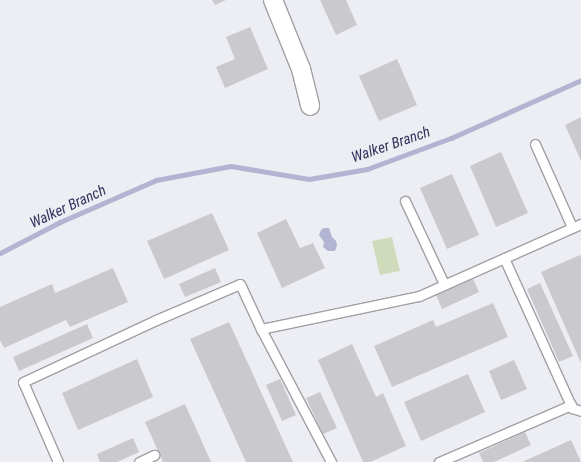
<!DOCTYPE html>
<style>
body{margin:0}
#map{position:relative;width:581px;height:462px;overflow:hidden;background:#edeef3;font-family:"Roboto Condensed",sans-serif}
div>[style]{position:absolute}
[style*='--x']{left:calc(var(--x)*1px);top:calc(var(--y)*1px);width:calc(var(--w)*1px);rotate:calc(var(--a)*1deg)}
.green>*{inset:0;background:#d0dbbb}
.water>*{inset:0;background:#b3b3d2}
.stream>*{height:5px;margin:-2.5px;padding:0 2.5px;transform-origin:2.5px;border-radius:2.5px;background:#b3b3d2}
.building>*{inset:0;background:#c9c9ce}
.roads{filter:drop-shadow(1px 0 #a0a0a5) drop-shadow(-1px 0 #a0a0a5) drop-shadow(0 1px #a0a0a5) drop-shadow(0 -1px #a0a0a5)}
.lane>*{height:9px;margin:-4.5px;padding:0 4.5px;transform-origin:4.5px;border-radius:4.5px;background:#fff}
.street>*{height:18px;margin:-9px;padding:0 9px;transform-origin:9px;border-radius:9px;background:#fff}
span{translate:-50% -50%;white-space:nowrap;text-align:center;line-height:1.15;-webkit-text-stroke:3px #edeef3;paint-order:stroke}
.water-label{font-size:15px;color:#36345f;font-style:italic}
</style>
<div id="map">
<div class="green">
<i style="clip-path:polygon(392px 237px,400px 271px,380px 275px,372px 241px)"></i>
</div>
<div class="water">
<i style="clip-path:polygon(324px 228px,329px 228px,332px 237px,336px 241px,337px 245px,335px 251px,328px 251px,323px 247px,324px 242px,319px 235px,321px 230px)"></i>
</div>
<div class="stream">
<i style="--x:0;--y:253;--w:68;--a:-27.3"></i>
<i style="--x:60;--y:222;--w:105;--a:-23.6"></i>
<i style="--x:156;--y:180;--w:76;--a:-10.6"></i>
<i style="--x:231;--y:166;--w:79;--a:9.5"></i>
<i style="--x:309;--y:179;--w:59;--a:-9.8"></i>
<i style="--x:367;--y:169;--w:90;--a:-20.3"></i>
<i style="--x:451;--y:138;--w:142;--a:-24"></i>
</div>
<div class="building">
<i style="clip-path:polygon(212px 0,226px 0,215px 5px)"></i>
<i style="clip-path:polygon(320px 0,346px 0,357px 25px,336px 35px)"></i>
<i style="clip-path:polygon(250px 27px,268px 69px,225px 88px,216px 67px,235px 59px,226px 37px)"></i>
<i style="clip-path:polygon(397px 59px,417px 105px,379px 121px,359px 76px)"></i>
<i style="clip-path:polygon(581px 117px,581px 161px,565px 125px)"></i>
<i style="clip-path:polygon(501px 152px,528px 213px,496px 227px,470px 166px)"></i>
<i style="clip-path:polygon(452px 174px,479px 235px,447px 249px,420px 188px)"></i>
<i style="clip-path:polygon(212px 213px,229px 250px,164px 279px,147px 241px)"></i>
<i style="clip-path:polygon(286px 219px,300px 248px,313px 243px,325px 268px,282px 288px,257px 233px)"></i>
<i style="clip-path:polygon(580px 255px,581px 258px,581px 363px,541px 272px)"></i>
<i style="clip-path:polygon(113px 268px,128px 302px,70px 327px,66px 320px,4px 348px,0 340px,0 307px,52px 284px,55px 293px)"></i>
<i style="clip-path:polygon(215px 268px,221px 282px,185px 297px,179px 284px)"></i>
<i style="clip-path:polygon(473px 279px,479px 292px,442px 309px,436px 295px)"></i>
<i style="clip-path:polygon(540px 283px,573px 356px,559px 362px,527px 289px)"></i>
<i style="clip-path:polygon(493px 303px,508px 337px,392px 387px,374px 346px,433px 320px,436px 327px)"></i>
<i style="clip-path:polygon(229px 322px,293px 462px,246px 462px,190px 339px)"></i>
<i style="clip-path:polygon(87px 324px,93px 338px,19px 371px,13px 357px)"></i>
<i style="clip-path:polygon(352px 344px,376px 397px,383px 393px,406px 446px,370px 462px,363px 462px,318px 360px)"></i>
<i style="clip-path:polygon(137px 359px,153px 397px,78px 430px,62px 393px)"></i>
<i style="clip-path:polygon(514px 360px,527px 389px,501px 400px,489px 371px)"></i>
<i style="clip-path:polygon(468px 374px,485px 412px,421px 441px,404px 402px)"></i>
<i style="clip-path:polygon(280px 379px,296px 415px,282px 421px,266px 385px)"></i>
<i style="clip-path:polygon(320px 392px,337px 428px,323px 434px,306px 398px)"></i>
<i style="clip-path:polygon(185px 404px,211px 462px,163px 462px,145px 422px)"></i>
<i style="clip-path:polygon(525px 432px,531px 445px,494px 462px,483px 462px,479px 453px)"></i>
<i style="clip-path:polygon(133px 438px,139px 452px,117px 462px,100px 462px,97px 454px)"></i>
<i style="clip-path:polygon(571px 440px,581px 462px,522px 462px)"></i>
</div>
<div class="roads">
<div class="lane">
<i style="--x:535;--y:144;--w:91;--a:66"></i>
<i style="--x:405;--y:201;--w:92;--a:64.8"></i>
<i style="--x:504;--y:258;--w:165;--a:65.6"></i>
<i style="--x:572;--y:408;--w:9;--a:18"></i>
<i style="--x:261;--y:329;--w:161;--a:-11.8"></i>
<i style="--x:419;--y:296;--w:177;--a:-24"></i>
<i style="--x:58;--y:462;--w:87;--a:-113.6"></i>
<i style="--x:23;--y:382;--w:147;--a:-25"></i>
<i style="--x:156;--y:320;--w:91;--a:-23.2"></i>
<i style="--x:240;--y:284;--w:50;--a:65"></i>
<i style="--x:261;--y:329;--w:150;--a:62.2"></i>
<i style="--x:139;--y:462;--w:17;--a:-25"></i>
<i style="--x:439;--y:462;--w:144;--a:-23.4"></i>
</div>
<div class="street">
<i style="--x:273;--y:0;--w:74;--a:67.9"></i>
<i style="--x:301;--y:69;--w:38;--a:76"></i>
</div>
</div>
<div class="water-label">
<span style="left:391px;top:145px;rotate:-19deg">Walker Branch</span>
<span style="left:68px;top:207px;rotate:-25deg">Walker Branch</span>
</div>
</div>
